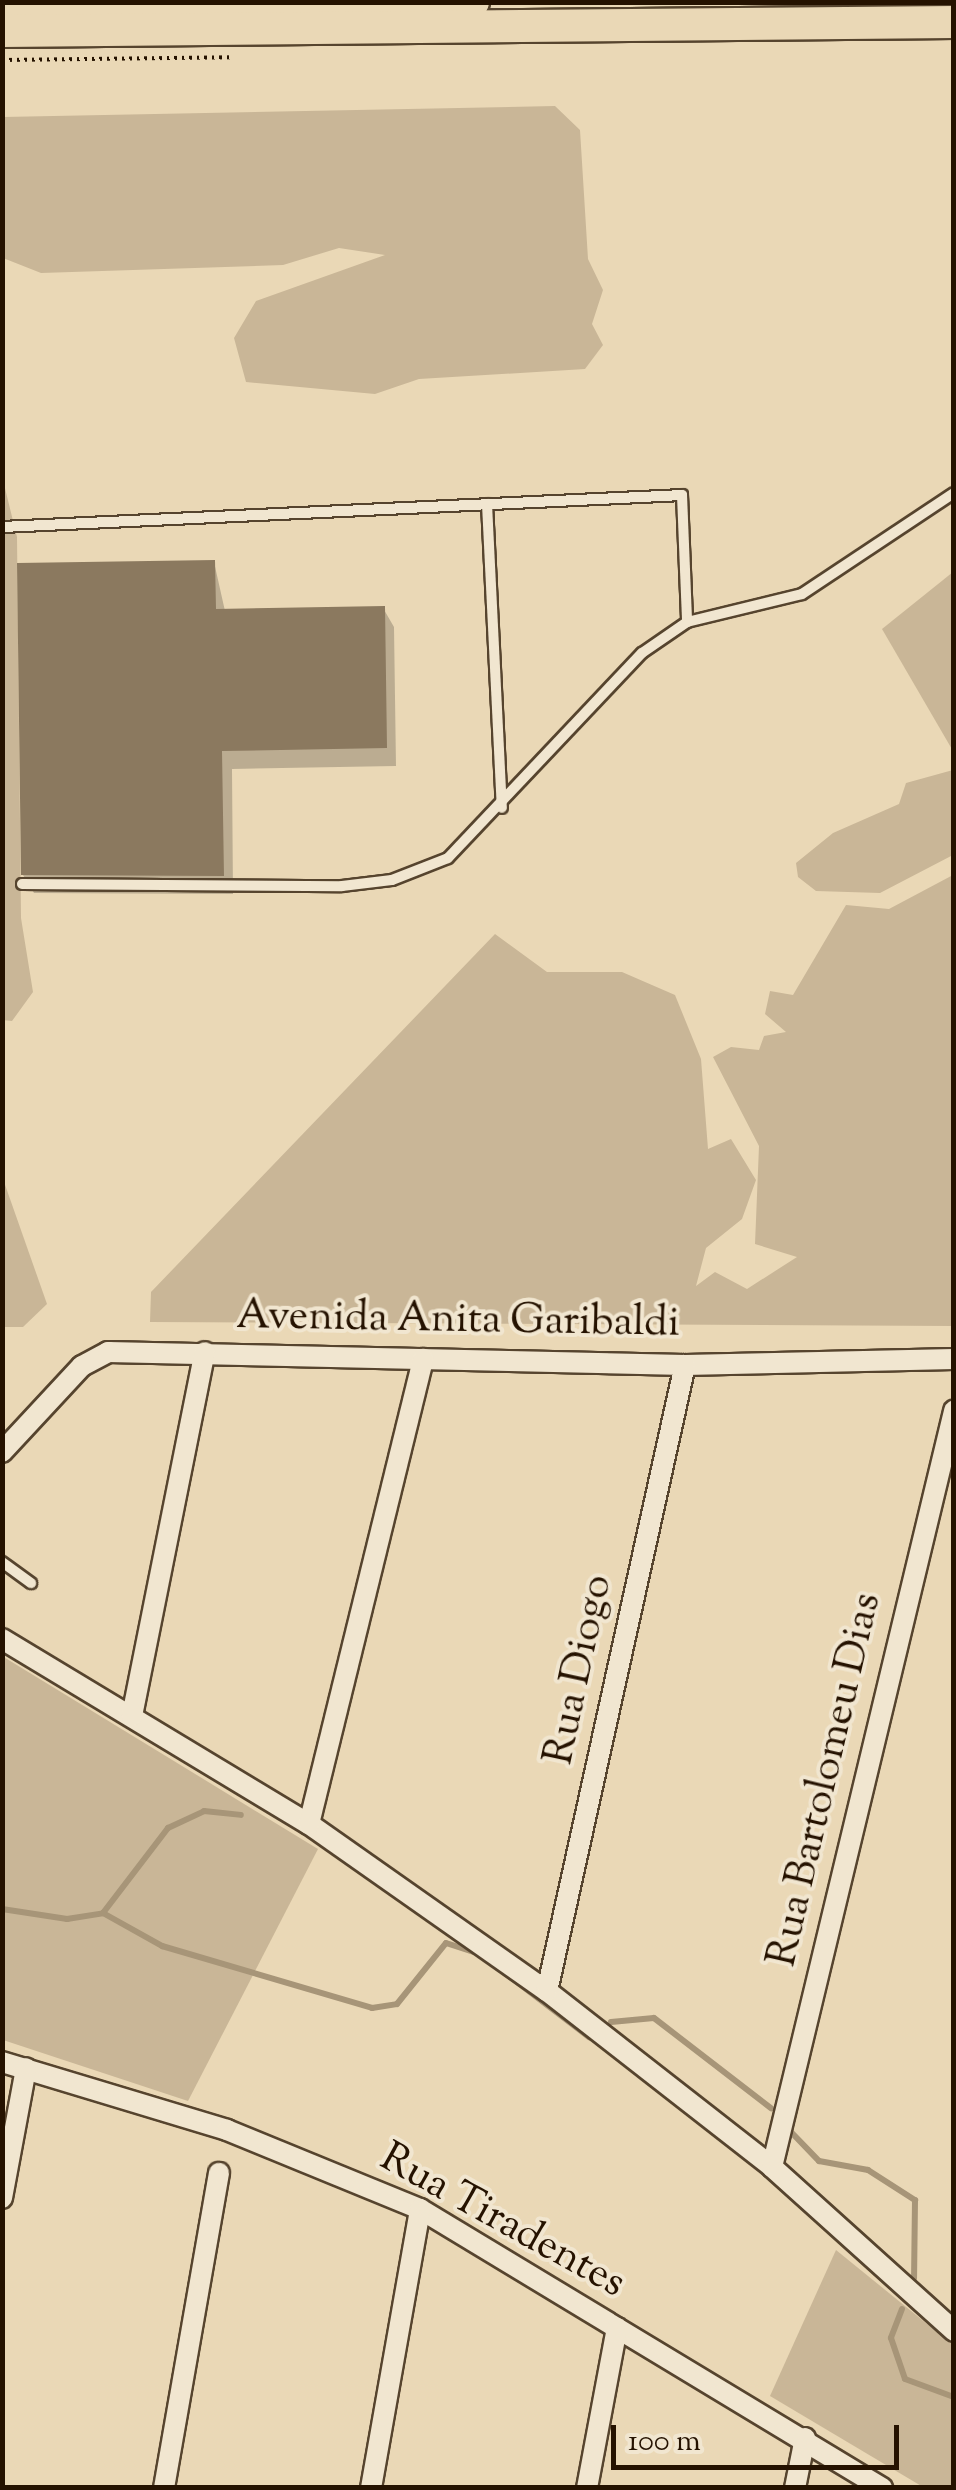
<!DOCTYPE html>
<style>
body{margin:0}
#map{position:relative;width:956px;height:2490px;overflow:hidden;background:#ead8b6;font-family:"Sorts Mill Goudy",serif}
div>[style]{position:absolute}
[style*='--x']{left:calc(var(--x)*1px);top:calc(var(--y)*1px);width:calc(var(--w)*1px);rotate:calc(var(--a)*1deg)}
.green>*{inset:0;background:#c9b697}
.shadow>*{inset:0;background:#0003}
.stream>*{height:6px;margin:-3px;padding:0 3px;transform-origin:3px;border-radius:3px;background:#a79578}
.building>*{inset:0;background:#8b795f}
.path>*{height:4px;margin-top:-2px;transform-origin:0;background:repeating-linear-gradient(90deg,#251200 0 2.5px,transparent 0 7.5px)}
.roads{filter:drop-shadow(2px 0 #56442e) drop-shadow(-2px 0 #56442e) drop-shadow(0 2px #56442e) drop-shadow(0 -2px #56442e)}
.lane>*{height:10px;margin:-5px;padding:0 5px;transform-origin:5px;border-radius:5px;background:#f1e6d0}
.street>*{height:20px;margin:-10px;padding:0 10px;transform-origin:10px;border-radius:10px;background:#f1e6d0}
.primary>*{height:32px;margin:-16px;padding:0 16px;transform-origin:16px;border-radius:16px;background:#ead8b6}
span{translate:-50% -50%;white-space:nowrap;text-align:center;line-height:1.15;-webkit-text-stroke:8px #f1e6d0;paint-order:stroke}
.street-label{font-size:42px;color:#251200}
.frame{position:absolute;inset:0;border:5px solid #251200;pointer-events:none}
.scale{position:absolute;left:611px;top:2425px;width:288px;height:45px;box-sizing:border-box;border:5px solid #251200;border-top:0;padding-left:12px;font-size:30px;line-height:35px;white-space:nowrap;color:#251200;-webkit-text-stroke:8px #f1e6d0;paint-order:stroke}
</style>
<div id="map">
<div class="green">
<i style="clip-path:polygon(555px 106px,580px 130px,588px 259px,603px 290px,592px 324px,603px 345px,585px 369px,419px 379px,375px 394px,246px 382px,234px 338px,256px 301px,385px 255px,339px 248px,283px 265px,41px 273px,3px 258px,3px 117px)"></i>
<i style="clip-path:polygon(2px 476px,17px 537px,21px 918px,33px 992px,12px 1021px,2px 1020px)"></i>
<i style="clip-path:polygon(953px 572px,953px 751px,882px 629px)"></i>
<i style="clip-path:polygon(953px 770px,953px 855px,880px 893px,816px 891px,798px 877px,796px 863px,833px 833px,899px 804px,906px 783px)"></i>
<i style="clip-path:polygon(953px 875px,953px 1326px,150px 1322px,151px 1292px,495px 934px,547px 972px,622px 972px,675px 995px,701px 1059px,708px 1149px,731px 1139px,756px 1180px,742px 1219px,706px 1248px,696px 1286px,715px 1272px,747px 1289px,797px 1257px,755px 1244px,759px 1146px,713px 1057px,731px 1047px,759px 1050px,764px 1036px,786px 1032px,765px 1014px,770px 991px,793px 995px,846px 905px,889px 909px)"></i>
<i style="clip-path:polygon(3px 1179px,47px 1304px,23px 1327px,3px 1327px)"></i>
<i style="clip-path:polygon(2px 1656px,318px 1849px,188px 2101px,3px 2040px)"></i>
<i style="clip-path:polygon(836px 2250px,953px 2345px,953px 2487px,923px 2487px,770px 2396px)"></i>
</div>
<div class="shadow">
<i style="clip-path:polygon(214px 562px,225px 611px,383px 608px,394px 627px,396px 766px,232px 769px,233px 894px,34px 893px,23px 875px)"></i>
</div>
<div class="stream">
<i style="--x:2;--y:1909;--w:66;--a:8.7"></i>
<i style="--x:67;--y:1919;--w:36;--a:-9"></i>
<i style="--x:103;--y:1913;--w:68;--a:29.2"></i>
<i style="--x:162;--y:1946;--w:219;--a:16.4"></i>
<i style="--x:372;--y:2008;--w:25;--a:-9"></i>
<i style="--x:397;--y:2004;--w:78;--a:-51.2"></i>
<i style="--x:446;--y:1943;--w:29;--a:18"></i>
<i style="--x:103;--y:1913;--w:107;--a:-52.6"></i>
<i style="--x:168;--y:1828;--w:40;--a:-25"></i>
<i style="--x:204;--y:1811;--w:37;--a:6"></i>
<i style="--x:501;--y:1970;--w:111;--a:37.3"></i>
<i style="--x:611;--y:2022;--w:43;--a:-5.3"></i>
<i style="--x:654;--y:2018;--w:148;--a:37.6"></i>
<i style="--x:792;--y:2133;--w:39;--a:46"></i>
<i style="--x:819;--y:2161;--w:50;--a:10.4"></i>
<i style="--x:868;--y:2170;--w:56;--a:32.6"></i>
<i style="--x:915;--y:2200;--w:78;--a:90.7"></i>
<i style="--x:902;--y:2309;--w:31;--a:111"></i>
<i style="--x:891;--y:2338;--w:43;--a:71.1"></i>
<i style="--x:905;--y:2379;--w:52;--a:20.2"></i>
</div>
<div class="building">
<i style="clip-path:polygon(215px 560px,216px 609px,385px 606px,387px 748px,222px 751px,224px 876px,21px 875px,17px 563px)"></i>
</div>
<div class="path">
<i style="--x:2;--y:60;--w:232;--a:-0.7"></i>
</div>
<div class="roads">
<div class="lane">
<i style="--x:487;--y:504;--w:304;--a:87.2"></i>
<i style="--x:2;--y:527;--w:681;--a:-2.69"></i>
<i style="--x:682;--y:495;--w:127;--a:87.7"></i>
<i style="--x:22;--y:884;--w:320;--a:0.4"></i>
<i style="--x:342;--y:886;--w:50;--a:-6.8"></i>
<i style="--x:392;--y:880;--w:60;--a:-21.4"></i>
<i style="--x:448;--y:858;--w:282;--a:-46.6"></i>
<i style="--x:642;--y:653;--w:55;--a:-34.6"></i>
<i style="--x:687;--y:622;--w:118;--a:-13.7"></i>
<i style="--x:802;--y:594;--w:182;--a:-33.6"></i>
<i style="--x:2;--y:1562;--w:36;--a:36"></i>
</div>
<div class="street">
<i style="--x:2;--y:1452;--w:117;--a:-47.1"></i>
<i style="--x:82;--y:1366;--w:30;--a:-28"></i>
<i style="--x:108;--y:1352;--w:577;--a:1.29"></i>
<i style="--x:685;--y:1365;--w:269;--a:-1.3"></i>
<i style="--x:2;--y:1639;--w:358;--a:31.1"></i>
<i style="--x:309;--y:1824;--w:291;--a:35.1"></i>
<i style="--x:547;--y:1991;--w:286;--a:38"></i>
<i style="--x:772;--y:2167;--w:245;--a:42"></i>
<i style="--x:132;--y:1716;--w:371;--a:-78.7"></i>
<i style="--x:309;--y:1824;--w:479;--a:-76.2"></i>
<i style="--x:547;--y:1991;--w:641;--a:-77.57"></i>
<i style="--x:2;--y:2062;--w:235;--a:16.8"></i>
<i style="--x:227;--y:2130;--w:209;--a:22.3"></i>
<i style="--x:420;--y:2209;--w:540;--a:31.13"></i>
<i style="--x:772;--y:2167;--w:778;--a:-76.46"></i>
<i style="--x:2;--y:2198;--w:132;--a:-79.5"></i>
<i style="--x:164;--y:2488;--w:320;--a:-80.1"></i>
<i style="--x:371;--y:2488;--w:283;--a:-80"></i>
<i style="--x:587;--y:2488;--w:163;--a:-79.4"></i>
<i style="--x:795;--y:2488;--w:51;--a:-78.7"></i>
</div>
<div class="primary">
<i style="--x:2;--y:6;--w:471;--a:-0.5"></i>
<i style="--x:2;--y:31;--w:952;--a:-0.54"></i>
</div>
</div>
<div class="street-label">
<span style="left:458px;top:1321px;rotate:1deg">Avenida Anita Garibaldi</span>
<span style="left:580px;top:1670px;rotate:-78deg">Rua Diogo</span>
<span style="left:826px;top:1780px;rotate:-77deg">Rua Bartolomeu Dias</span>
<span style="left:502px;top:2222px;rotate:29deg">Rua Tiradentes</span>
</div>
<div class="frame"></div>
<div class="scale">100 m</div>
</div>
